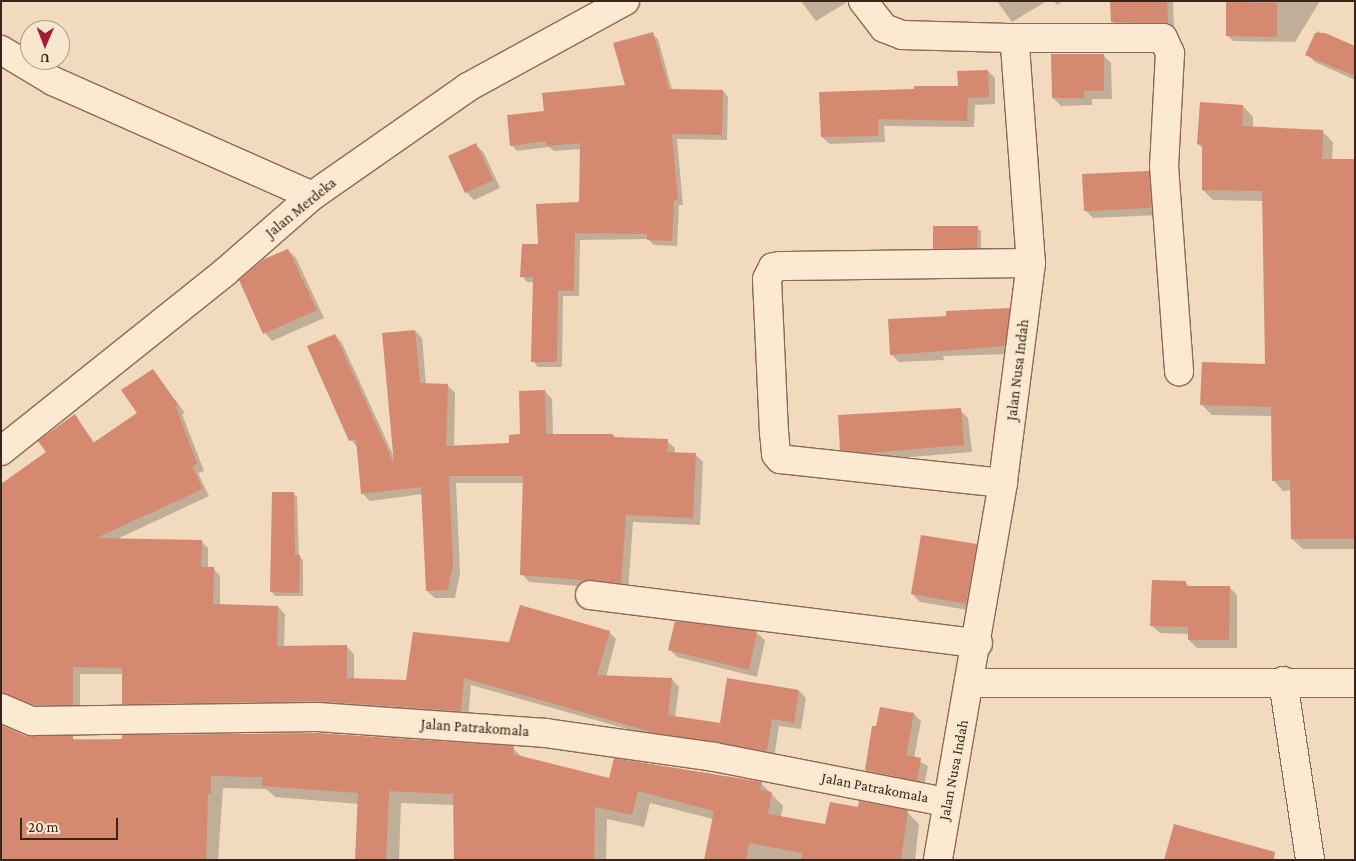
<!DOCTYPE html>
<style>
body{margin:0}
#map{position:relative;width:1356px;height:861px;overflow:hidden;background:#f2dabe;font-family:"Crimson Pro",serif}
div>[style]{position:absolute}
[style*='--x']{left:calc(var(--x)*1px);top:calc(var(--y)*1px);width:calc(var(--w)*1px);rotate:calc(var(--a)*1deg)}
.shadow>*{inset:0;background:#0003}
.building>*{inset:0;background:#d48970}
.roads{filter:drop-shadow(1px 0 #8c6955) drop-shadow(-1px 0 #8c6955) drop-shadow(0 1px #8c6955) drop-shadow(0 -1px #8c6955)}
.minor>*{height:28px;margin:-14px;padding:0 14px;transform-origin:14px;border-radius:14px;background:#fce9d2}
span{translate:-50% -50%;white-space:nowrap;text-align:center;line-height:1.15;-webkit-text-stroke:5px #f9e6cf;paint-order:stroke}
.street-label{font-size:15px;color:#3a251b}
.frame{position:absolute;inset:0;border:2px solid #3a251b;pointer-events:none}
.north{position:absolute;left:20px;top:20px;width:50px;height:50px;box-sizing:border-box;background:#f9e6cf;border:1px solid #ad9987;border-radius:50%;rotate:181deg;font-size:14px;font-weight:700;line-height:20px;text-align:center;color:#3a251b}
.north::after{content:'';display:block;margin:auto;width:18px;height:22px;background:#a11f36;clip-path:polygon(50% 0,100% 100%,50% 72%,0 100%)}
.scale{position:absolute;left:20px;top:818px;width:98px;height:22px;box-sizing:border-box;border:2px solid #3a251b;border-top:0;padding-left:6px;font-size:15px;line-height:18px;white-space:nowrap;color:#3a251b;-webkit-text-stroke:4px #f9e6cf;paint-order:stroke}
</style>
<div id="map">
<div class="shadow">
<i style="clip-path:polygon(801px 1px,849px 1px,816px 21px)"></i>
<i style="clip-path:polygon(997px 1px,1047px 1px,1012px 22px)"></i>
<i style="clip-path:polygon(1054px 1px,1063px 1px,1057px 5px)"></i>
<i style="clip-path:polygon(1111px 1px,1173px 1px,1174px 30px,1119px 29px,1113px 22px)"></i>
<i style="clip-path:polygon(1228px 1px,1320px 1px,1295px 42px,1233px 41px,1227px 35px)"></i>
<i style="clip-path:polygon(1317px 31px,1355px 48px,1355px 80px,1315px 62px,1307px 54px)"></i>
<i style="clip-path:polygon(652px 34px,658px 39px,672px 90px,723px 91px,728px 97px,727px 140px,677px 139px,683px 205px,679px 205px,677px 246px,654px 245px,648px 239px,580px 240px,579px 296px,563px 296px,562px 367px,538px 367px,533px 361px,534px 282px,527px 282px,522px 276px,539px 246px,581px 203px,581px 149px,554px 151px,549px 147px,517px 151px,512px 145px,545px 112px,626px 86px)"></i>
<i style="clip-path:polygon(1103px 55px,1111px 63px,1112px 99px,1092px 99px,1092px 105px,1061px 106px,1053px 98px)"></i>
<i style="clip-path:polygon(988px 71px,995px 78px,995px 104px,975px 105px,974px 127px,884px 126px,885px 142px,830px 144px,822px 137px,959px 88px)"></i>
<i style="clip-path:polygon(1243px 106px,1253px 117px,1253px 128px,1322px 131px,1333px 142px,1332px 160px,1355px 160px,1355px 549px,1303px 549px,1292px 539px,1292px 490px,1283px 491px,1273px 480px,1272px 416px,1212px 415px,1201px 404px,1266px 365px,1263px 201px,1213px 200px,1203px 190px,1204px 149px,1198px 144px)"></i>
<i style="clip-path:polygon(476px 145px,484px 153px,500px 188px,474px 200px,466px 192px)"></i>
<i style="clip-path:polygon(1148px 173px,1156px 180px,1159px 215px,1093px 218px,1085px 210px)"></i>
<i style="clip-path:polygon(977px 228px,981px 231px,981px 251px,938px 252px,935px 248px)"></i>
<i style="clip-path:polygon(288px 250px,296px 258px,324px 318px,272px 341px,265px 333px)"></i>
<i style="clip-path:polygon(1009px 309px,1017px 317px,1012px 354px,943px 356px,944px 360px,899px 362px,891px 354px,947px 317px)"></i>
<i style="clip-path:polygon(415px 331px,422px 338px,426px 385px,447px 385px,455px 393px,454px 447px,510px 445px,521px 436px,545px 391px,552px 399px,553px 435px,613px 435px,617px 439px,667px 441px,675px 448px,674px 454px,696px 455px,703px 462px,700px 525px,633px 522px,628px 590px,529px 582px,522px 574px,524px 483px,456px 483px,460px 573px,455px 598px,435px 598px,427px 591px,423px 494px,370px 501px,362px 493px,358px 448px,351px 440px,335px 335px,342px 343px,394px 457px)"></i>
<i style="clip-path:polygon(153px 370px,185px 413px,182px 414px,204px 471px,198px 473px,209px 496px,115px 540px,201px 541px,208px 548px,208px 568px,213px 568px,220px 576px,220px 605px,278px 607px,285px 614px,284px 647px,347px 647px,354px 654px,354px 679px,407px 681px,510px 644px,609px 632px,616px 639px,606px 677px,672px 679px,679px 687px,675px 717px,721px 724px,799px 691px,806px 698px,801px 729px,779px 726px,774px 758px,663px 739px,471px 685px,468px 718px,171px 710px,165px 704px,130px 705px,123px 698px,123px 674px,80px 674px,80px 706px,32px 707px,24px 704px,17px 697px,48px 452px,75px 416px,95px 443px,139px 413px)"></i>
<i style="clip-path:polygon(960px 410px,968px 418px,972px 452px,875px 460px,849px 457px,841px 449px)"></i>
<i style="clip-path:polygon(293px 493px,297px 497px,299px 556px,303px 560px,303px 596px,275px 596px,272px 592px)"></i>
<i style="clip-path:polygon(976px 545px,984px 553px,974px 611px,920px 602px,912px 594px)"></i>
<i style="clip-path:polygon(1186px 583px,1190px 587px,1229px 587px,1237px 595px,1237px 648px,1197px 648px,1189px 640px,1189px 634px,1160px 633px,1152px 626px)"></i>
<i style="clip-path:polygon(676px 623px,757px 633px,765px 640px,757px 677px,677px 657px,670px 650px)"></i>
<i style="clip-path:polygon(881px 708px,914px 714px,921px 721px,914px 758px,928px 766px,924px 787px,873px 777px,866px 770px)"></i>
<i style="clip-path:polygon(73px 739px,513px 748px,523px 758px,610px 779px,761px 783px,783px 806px,781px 817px,826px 825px,859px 809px,907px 812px,919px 824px,915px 860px,705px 860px,713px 819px,650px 803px,644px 827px,607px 819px,606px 860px,455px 860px,454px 805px,401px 803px,399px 860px,357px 860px,359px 804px,275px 797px,266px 789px,223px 788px,218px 860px,1px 860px,1px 751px)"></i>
</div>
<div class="building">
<i style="clip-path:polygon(1110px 1px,1167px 1px,1168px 24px,1111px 22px)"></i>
<i style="clip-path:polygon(1226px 2px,1277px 3px,1277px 37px,1226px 36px)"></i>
<i style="clip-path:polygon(653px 32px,669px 89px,723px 90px,722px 135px,672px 134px,678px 200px,674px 200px,672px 241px,647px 240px,647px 234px,575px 233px,574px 291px,558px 291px,557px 362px,531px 362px,533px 277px,520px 277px,522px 244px,538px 244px,536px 204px,579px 202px,580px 143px,547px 146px,546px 141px,510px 146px,507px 115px,544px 111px,542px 93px,625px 85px,613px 43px)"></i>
<i style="clip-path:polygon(1315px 33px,1325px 33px,1355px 46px,1355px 76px,1305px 55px)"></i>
<i style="clip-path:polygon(1051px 54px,1104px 54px,1104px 91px,1084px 91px,1084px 98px,1052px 98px)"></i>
<i style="clip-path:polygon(988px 70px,989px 97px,968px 98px,967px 121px,878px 119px,878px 136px,821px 137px,819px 92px,914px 89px,914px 86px,958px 86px,957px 71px)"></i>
<i style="clip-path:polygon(1200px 102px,1243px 105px,1242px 126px,1323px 130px,1322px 159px,1355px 159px,1355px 539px,1291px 539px,1290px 480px,1272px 481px,1271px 407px,1200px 405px,1202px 362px,1265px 364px,1262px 191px,1202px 190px,1202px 145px,1197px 144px)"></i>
<i style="clip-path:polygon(476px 143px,493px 180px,465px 193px,448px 156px)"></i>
<i style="clip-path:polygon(1149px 171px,1151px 208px,1084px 211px,1082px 174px)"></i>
<i style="clip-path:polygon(933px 226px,978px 226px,977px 248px,933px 249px)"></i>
<i style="clip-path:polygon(288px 249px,317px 310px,263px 334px,239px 280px,264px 259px)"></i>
<i style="clip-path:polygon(1010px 308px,1005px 346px,890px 355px,888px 319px,946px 316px,946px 311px)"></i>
<i style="clip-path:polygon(415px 330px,420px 383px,448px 384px,446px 446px,509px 443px,509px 435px,520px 434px,519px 391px,545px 390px,546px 434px,613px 434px,613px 437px,668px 439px,667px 452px,696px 453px,693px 518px,626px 515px,621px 583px,520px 575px,523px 476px,449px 476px,453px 564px,448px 590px,426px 591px,421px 487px,361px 494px,356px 439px,349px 441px,307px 346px,335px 334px,394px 464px,382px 333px)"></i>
<i style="clip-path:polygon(153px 369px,178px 405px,176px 407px,197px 464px,192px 466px,203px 489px,96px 538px,202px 540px,201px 567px,214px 567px,213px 604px,278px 606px,277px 646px,347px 645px,347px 678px,406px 680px,413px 632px,509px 642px,520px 605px,610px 631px,597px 675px,672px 678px,668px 715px,720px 723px,727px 678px,799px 690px,794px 723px,772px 719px,767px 751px,655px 733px,464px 678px,461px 711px,317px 701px,122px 704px,122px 668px,73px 667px,73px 705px,35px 705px,1px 693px,1px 484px,46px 452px,38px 441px,75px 414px,93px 443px,137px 413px,121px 390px)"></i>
<i style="clip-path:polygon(961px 408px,964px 445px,867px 453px,840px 450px,838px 415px)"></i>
<i style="clip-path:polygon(272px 492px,294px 492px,295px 555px,300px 555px,299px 593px,270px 592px)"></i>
<i style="clip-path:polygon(921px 535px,977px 544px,966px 604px,911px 594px)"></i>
<i style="clip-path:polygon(1152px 580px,1186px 581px,1186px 586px,1230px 586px,1229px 640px,1188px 640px,1188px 627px,1150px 626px)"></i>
<i style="clip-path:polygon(675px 621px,757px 631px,749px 670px,668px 650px)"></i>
<i style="clip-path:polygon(880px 707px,914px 713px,906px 755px,921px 758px,917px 781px,865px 770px,872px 726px,876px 726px)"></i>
<i style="clip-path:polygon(1px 725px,26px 736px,73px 736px,73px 740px,122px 739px,122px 735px,317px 733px,514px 746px,513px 754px,609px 778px,614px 758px,762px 782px,760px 790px,772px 792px,768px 814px,825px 824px,830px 802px,858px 807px,859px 801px,908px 810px,901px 860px,801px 860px,803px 853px,749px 843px,746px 860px,704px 860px,714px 811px,638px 791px,632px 815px,595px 807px,594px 860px,454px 860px,453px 794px,389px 791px,386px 860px,355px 860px,358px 793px,262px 786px,262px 777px,211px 776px,211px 794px,208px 794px,206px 860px,1px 860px)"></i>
<i style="clip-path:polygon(1174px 824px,1275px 852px,1274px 860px,1164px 860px)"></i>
</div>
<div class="roads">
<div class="minor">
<i style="--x:863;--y:1;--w:34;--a:52"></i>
<i style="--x:884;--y:28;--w:19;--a:21"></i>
<i style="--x:902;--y:35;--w:107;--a:1.6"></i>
<i style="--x:1009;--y:38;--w:10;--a:53"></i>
<i style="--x:1015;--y:46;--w:218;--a:85.8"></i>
<i style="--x:1031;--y:263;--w:222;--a:97.3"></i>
<i style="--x:1003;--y:483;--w:383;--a:99.8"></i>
<i style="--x:1009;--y:38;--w:154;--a:0"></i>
<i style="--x:1163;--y:38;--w:17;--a:65"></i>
<i style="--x:1170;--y:53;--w:113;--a:93"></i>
<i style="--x:1164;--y:166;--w:206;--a:85.8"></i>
<i style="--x:1;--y:50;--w:61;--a:30.8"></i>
<i style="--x:53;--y:81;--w:283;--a:23.9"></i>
<i style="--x:1;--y:451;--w:287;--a:-38.6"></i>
<i style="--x:225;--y:272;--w:116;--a:-41.1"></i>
<i style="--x:312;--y:196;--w:190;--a:-34.9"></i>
<i style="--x:468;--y:87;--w:179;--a:-28.7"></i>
<i style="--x:1003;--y:483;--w:224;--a:-173.9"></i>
<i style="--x:780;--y:459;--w:6;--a:-129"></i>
<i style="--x:776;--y:454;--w:21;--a:-95"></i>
<i style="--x:774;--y:433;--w:154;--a:-92.6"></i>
<i style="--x:767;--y:279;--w:13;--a:-63"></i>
<i style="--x:773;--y:267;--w:7;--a:-8"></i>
<i style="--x:780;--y:266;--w:251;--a:-0.7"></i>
<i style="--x:590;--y:595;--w:391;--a:7.1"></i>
<i style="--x:1283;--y:681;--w:181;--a:81.4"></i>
<i style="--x:971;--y:683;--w:384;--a:0"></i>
<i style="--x:1;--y:708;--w:34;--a:23"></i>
<i style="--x:32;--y:721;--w:285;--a:-0.8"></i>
<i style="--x:317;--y:717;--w:230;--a:4"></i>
<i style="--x:546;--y:733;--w:170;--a:8.1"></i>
<i style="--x:714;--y:757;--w:236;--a:11"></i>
</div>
</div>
<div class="street-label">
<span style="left:301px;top:208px;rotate:-39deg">Jalan Merdeka</span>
<span style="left:1018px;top:370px;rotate:-83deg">Jalan Nusa Indah</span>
<span style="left:475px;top:728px;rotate:4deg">Jalan Patrakomala</span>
<span style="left:954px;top:770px;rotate:-79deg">Jalan Nusa Indah</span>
<span style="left:875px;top:788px;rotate:11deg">Jalan Patrakomala</span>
</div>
<div class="frame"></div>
<div class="north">U</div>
<div class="scale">20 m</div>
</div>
